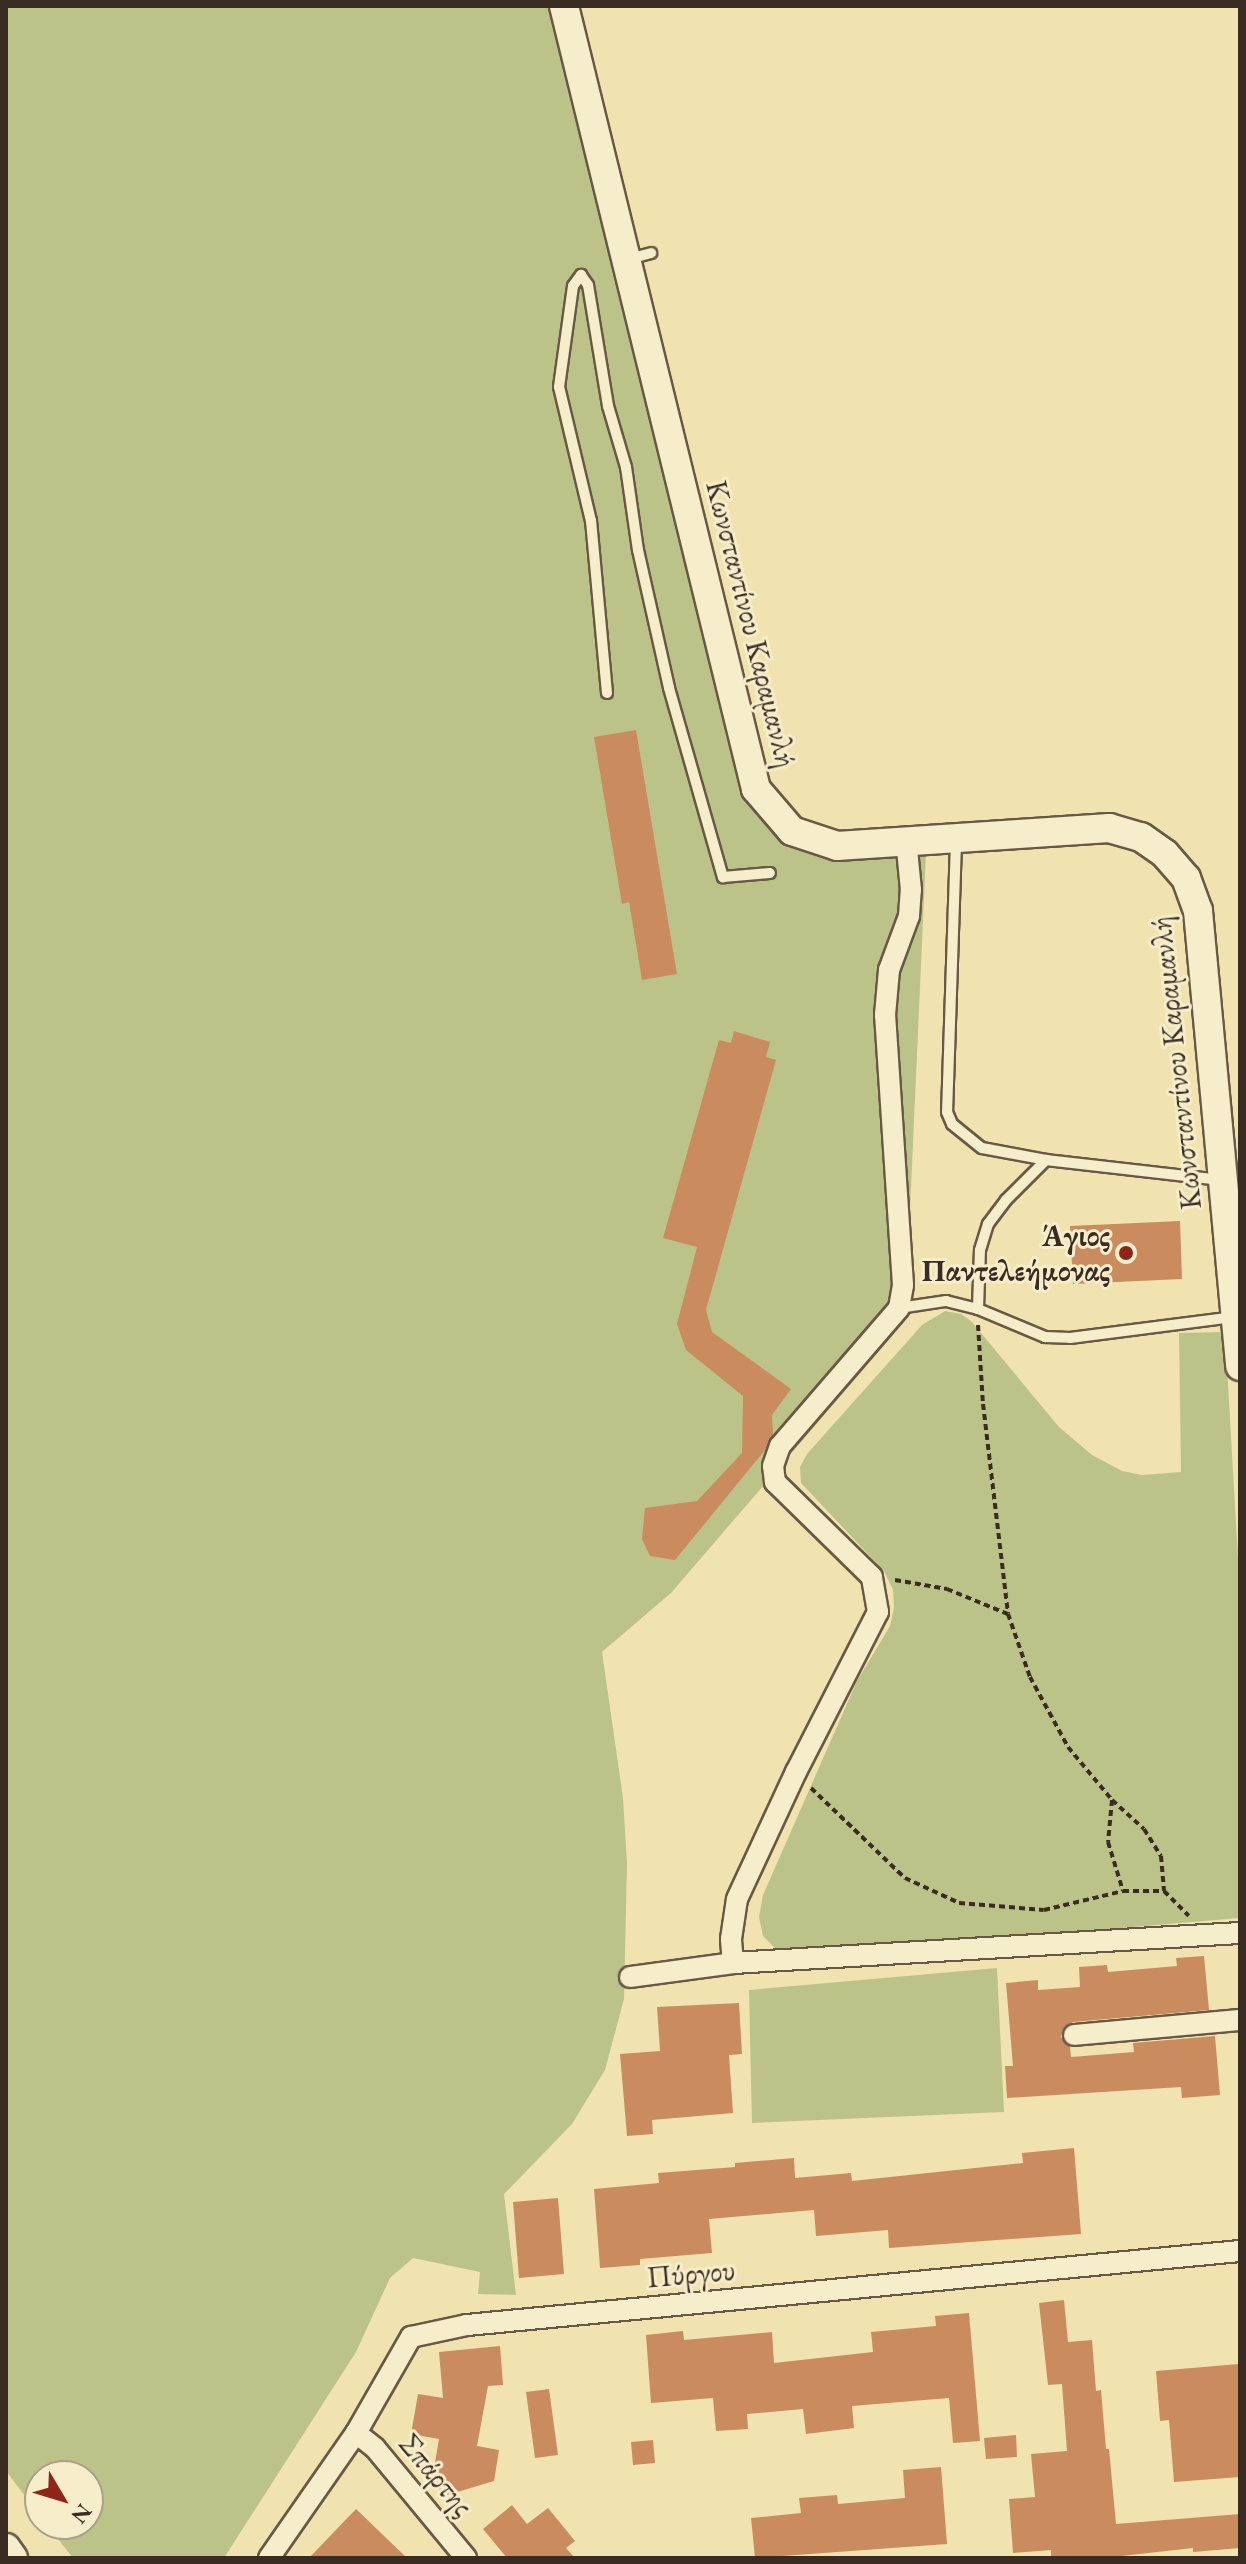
<!DOCTYPE html>
<meta charset="utf-8">
<style>
body{margin:0}
#map{position:relative;width:1246px;height:2564px;overflow:hidden;background:#f1e3af;font-family:"EB Garamond",serif}
div>[style]{position:absolute}
[style*='--x']{left:calc(var(--x)*1px);top:calc(var(--y)*1px);width:calc(var(--w)*1px);rotate:calc(var(--a)*1deg)}
.green>*{inset:0;background:#bcc389}
.building>*{inset:0;background:#ca8c5e}
.path>*{height:4px;margin-top:-2px;transform-origin:0;background:repeating-linear-gradient(90deg,#3a2b23 0 6px,transparent 0 10px)}
.roads{filter:drop-shadow(2px 0 #685946) drop-shadow(-2px 0 #685946) drop-shadow(0 2px #685946) drop-shadow(0 -2px #685946)}
.lane>*{height:10px;margin:-5px;padding:0 5px;transform-origin:5px;border-radius:5px;background:#f6edcb}
.street>*{height:20px;margin:-10px;padding:0 10px;transform-origin:10px;border-radius:10px;background:#f6edcb}
.secondary>*{height:28px;margin:-14px;padding:0 14px;transform-origin:14px;border-radius:14px;background:#f6edcb}
.dots>*{width:22px;height:22px;translate:-50% -50%;box-sizing:border-box;border:4px solid #f6edcb;border-radius:50%}
span{translate:-50% -50%;white-space:nowrap;text-align:center;line-height:1.15;-webkit-text-stroke:6px #f6edcb;paint-order:stroke}
.street-label{font-size:30px;color:#3a2b23}
.poi-label{font-size:30px;color:#3a2b23;font-weight:700}
.right{translate:-100% -50%;text-align:right}
.frame{position:absolute;inset:0;border:8px solid #3a2b23;pointer-events:none}
.north{position:absolute;left:24px;top:2460px;width:80px;height:80px;box-sizing:border-box;background:#f6edcb;border:2px solid #ab9f88;border-radius:50%;rotate:128deg;font-size:22px;font-weight:700;line-height:32px;text-align:center;color:#3a2b23}
.north::after{content:'';display:block;margin:auto;width:28px;height:36px;background:#8f2418;clip-path:polygon(50% 0,100% 100%,50% 72%,0 100%)}
</style>
<div id="map">
<div class="green">
<i style="clip-path:polygon(6px 6px,549px 6px,746px 802px,783px 841px,851px 859px,926px 854px,905px 1321px,671px 1593px,602px 1652px,623px 1798px,627px 1863px,624px 1999px,605px 2070px,572px 2124px,504px 2194px,516px 2295px,478px 2294px,480px 2272px,413px 2258px,390px 2278px,356px 2352px,224px 2558px,73px 2558px,46px 2524px,88px 2524px,88px 2476px,40px 2476px,40px 2516px,6px 2471px)"></i>
<i style="clip-path:polygon(945px 1311px,961px 1314px,971px 1321px,1059px 1427px,1092px 1455px,1122px 1471px,1142px 1475px,1181px 1472px,1179px 1333px,1225px 1332px,1240px 1593px,1240px 1918px,800px 1955px,778px 1951px,763px 1936px,759px 1917px,763px 1895px,857px 1681px,890px 1626px,894px 1607px,893px 1590px,884px 1571px,801px 1483px,800px 1467px,807px 1454px,922px 1325px)"></i>
<i style="clip-path:polygon(997px 1968px,1004px 2112px,752px 2123px,749px 1990px)"></i>
</div>
<div class="building">
<i style="clip-path:polygon(636px 730px,677px 974px,642px 980px,629px 902px,622px 904px,594px 737px)"></i>
<i style="clip-path:polygon(734px 1031px,770px 1042px,766px 1057px,776px 1060px,706px 1310px,712px 1332px,791px 1389px,772px 1415px,773px 1434px,765px 1450px,675px 1560px,650px 1556px,642px 1539px,645px 1508px,697px 1501px,742px 1453px,743px 1396px,686px 1350px,677px 1324px,697px 1247px,663px 1238px,719px 1040px,731px 1043px)"></i>
<i style="clip-path:polygon(1180px 1221px,1182px 1279px,1073px 1284px,1070px 1226px)"></i>
<i style="clip-path:polygon(1204px 1956px,1209px 2010px,1073px 2022px,1063px 2029px,1061px 2037px,1070px 2047px,1071px 2057px,1134px 2052px,1133px 2043px,1215px 2036px,1220px 2095px,1182px 2098px,1181px 2087px,1007px 2098px,1005px 2066px,1013px 2066px,1006px 1983px,1038px 1980px,1038px 1990px,1080px 1987px,1079px 1967px,1107px 1965px,1108px 1972px,1177px 1966px,1176px 1958px)"></i>
<i style="clip-path:polygon(739px 2003px,742px 2054px,729px 2055px,733px 2113px,652px 2120px,653px 2134px,627px 2136px,620px 2054px,660px 2051px,657px 2007px)"></i>
<i style="clip-path:polygon(1074px 2148px,1081px 2234px,889px 2248px,888px 2230px,816px 2236px,814px 2210px,709px 2219px,712px 2253px,640px 2259px,640px 2265px,600px 2268px,594px 2189px,659px 2183px,658px 2173px,735px 2167px,735px 2163px,794px 2158px,795px 2178px,851px 2173px,852px 2181px,1023px 2163px,1022px 2153px)"></i>
<i style="clip-path:polygon(558px 2198px,564px 2274px,519px 2278px,513px 2202px)"></i>
<i style="clip-path:polygon(1064px 2300px,1068px 2342px,1092px 2340px,1096px 2391px,1101px 2390px,1106px 2449px,1109px 2449px,1116px 2524px,1240px 2514px,1240px 2548px,1193px 2552px,1193px 2548px,1104px 2558px,1051px 2558px,1051px 2550px,1013px 2553px,1009px 2499px,1035px 2497px,1031px 2454px,1067px 2451px,1062px 2384px,1048px 2385px,1039px 2303px)"></i>
<i style="clip-path:polygon(969px 2313px,980px 2441px,953px 2443px,949px 2398px,852px 2406px,854px 2428px,806px 2434px,803px 2409px,747px 2414px,748px 2429px,716px 2431px,713px 2398px,651px 2403px,646px 2335px,683px 2331px,684px 2340px,772px 2332px,774px 2363px,873px 2352px,871px 2332px,936px 2326px,935px 2316px)"></i>
<i style="clip-path:polygon(500px 2346px,503px 2385px,488px 2386px,477px 2446px,499px 2450px,494px 2481px,444px 2496px,432px 2480px,439px 2439px,411px 2434px,418px 2394px,443px 2398px,439px 2352px)"></i>
<i style="clip-path:polygon(1239px 2364px,1240px 2477px,1174px 2482px,1169px 2420px,1160px 2421px,1156px 2371px)"></i>
<i style="clip-path:polygon(549px 2389px,558px 2455px,535px 2458px,526px 2392px)"></i>
<i style="clip-path:polygon(1016px 2435px,1017px 2457px,986px 2459px,984px 2438px)"></i>
<i style="clip-path:polygon(653px 2440px,655px 2463px,633px 2465px,631px 2442px)"></i>
<i style="clip-path:polygon(941px 2467px,947px 2544px,755px 2558px,751px 2518px,801px 2513px,799px 2498px,837px 2495px,838px 2504px,905px 2498px,903px 2470px)"></i>
<i style="clip-path:polygon(512px 2505px,527px 2524px,548px 2508px,575px 2541px,566px 2548px,575px 2558px,507px 2558px,483px 2529px)"></i>
<i style="clip-path:polygon(356px 2509px,407px 2558px,309px 2558px)"></i>
</div>
<div class="path">
<i style="--x:978;--y:1325;--w:79;--a:86.4"></i>
<i style="--x:983;--y:1404;--w:211;--a:83.2"></i>
<i style="--x:1008;--y:1614;--w:67;--a:70.8"></i>
<i style="--x:1030;--y:1677;--w:80;--a:61.5"></i>
<i style="--x:1068;--y:1747;--w:69;--a:50.3"></i>
<i style="--x:1112;--y:1800;--w:43;--a:42.2"></i>
<i style="--x:1144;--y:1829;--w:32;--a:58"></i>
<i style="--x:1161;--y:1856;--w:35;--a:85"></i>
<i style="--x:1164;--y:1891;--w:35;--a:45"></i>
<i style="--x:895;--y:1580;--w:53;--a:9.8"></i>
<i style="--x:947;--y:1589;--w:66;--a:22.3"></i>
<i style="--x:811;--y:1788;--w:130;--a:43.8"></i>
<i style="--x:905;--y:1878;--w:60;--a:24.8"></i>
<i style="--x:959;--y:1903;--w:85;--a:4.7"></i>
<i style="--x:1044;--y:1910;--w:81;--a:-13.5"></i>
<i style="--x:1123;--y:1891;--w:41;--a:0"></i>
<i style="--x:1112;--y:1800;--w:42;--a:95.4"></i>
<i style="--x:1108;--y:1842;--w:51;--a:73"></i>
</div>
<div class="roads">
<div class="lane">
<i style="--x:629;--y:259;--w:23;--a:-15"></i>
<i style="--x:607;--y:693;--w:173;--a:-95.3"></i>
<i style="--x:591;--y:521;--w:138;--a:-103.4"></i>
<i style="--x:559;--y:387;--w:102;--a:-82.1"></i>
<i style="--x:573;--y:286;--w:14;--a:-54"></i>
<i style="--x:581;--y:275;--w:12;--a:55"></i>
<i style="--x:588;--y:285;--w:123;--a:80.6"></i>
<i style="--x:608;--y:406;--w:64;--a:73.6"></i>
<i style="--x:626;--y:467;--w:84;--a:81.8"></i>
<i style="--x:638;--y:550;--w:141;--a:77.3"></i>
<i style="--x:669;--y:688;--w:197;--a:74.1"></i>
<i style="--x:723;--y:877;--w:47;--a:-4.9"></i>
<i style="--x:956;--y:842;--w:270;--a:91.9"></i>
<i style="--x:947;--y:1112;--w:13;--a:67"></i>
<i style="--x:952;--y:1124;--w:38;--a:39"></i>
<i style="--x:982;--y:1148;--w:65;--a:10.6"></i>
<i style="--x:1046;--y:1160;--w:176;--a:6.5"></i>
<i style="--x:899;--y:1308;--w:48;--a:-8.5"></i>
<i style="--x:946;--y:1301;--w:33;--a:14"></i>
<i style="--x:978;--y:1309;--w:73;--a:22.7"></i>
<i style="--x:1045;--y:1337;--w:25;--a:2"></i>
<i style="--x:1070;--y:1338;--w:164;--a:-7.3"></i>
<i style="--x:978;--y:1309;--w:59;--a:-88.1"></i>
<i style="--x:980;--y:1250;--w:27;--a:-73"></i>
<i style="--x:988;--y:1224;--w:30;--a:-53"></i>
<i style="--x:1006;--y:1200;--w:57;--a:-45"></i>
</div>
<div class="street">
<i style="--x:733;--y:1963;--w:24;--a:-95"></i>
<i style="--x:731;--y:1939;--w:40;--a:-81.5"></i>
<i style="--x:737;--y:1899;--w:140;--a:-65.1"></i>
<i style="--x:796;--y:1772;--w:180;--a:-62.9"></i>
<i style="--x:878;--y:1612;--w:36;--a:-100"></i>
<i style="--x:872;--y:1577;--w:136;--a:-135.6"></i>
<i style="--x:775;--y:1482;--w:16;--a:-97"></i>
<i style="--x:773;--y:1466;--w:21;--a:-71"></i>
<i style="--x:780;--y:1446;--w:182;--a:-49.2"></i>
<i style="--x:899;--y:1308;--w:23;--a:-80"></i>
<i style="--x:903;--y:1285;--w:271;--a:-93.8"></i>
<i style="--x:885;--y:1015;--w:45;--a:-84.9"></i>
<i style="--x:889;--y:970;--w:58;--a:-69.7"></i>
<i style="--x:909;--y:916;--w:26;--a:-86"></i>
<i style="--x:911;--y:890;--w:51;--a:-95.6"></i>
<i style="--x:630;--y:1977;--w:104;--a:-7.7"></i>
<i style="--x:733;--y:1963;--w:508;--a:-3.39"></i>
<i style="--x:1074;--y:2035;--w:167;--a:-5.2"></i>
<i style="--x:356;--y:2433;--w:24;--a:38"></i>
<i style="--x:375;--y:2448;--w:143;--a:50.4"></i>
<i style="--x:269;--y:2558;--w:152;--a:-55.2"></i>
<i style="--x:356;--y:2433;--w:111;--a:-60.2"></i>
<i style="--x:411;--y:2337;--w:57;--a:-12.1"></i>
<i style="--x:467;--y:2325;--w:777;--a:-5.47"></i>
</div>
<div class="secondary">
<i style="--x:564;--y:6;--w:806;--a:76.22"></i>
<i style="--x:756;--y:789;--w:55;--a:49.4"></i>
<i style="--x:792;--y:831;--w:47;--a:18.4"></i>
<i style="--x:837;--y:846;--w:273;--a:-3.8"></i>
<i style="--x:1109;--y:828;--w:33;--a:16"></i>
<i style="--x:1141;--y:837;--w:29;--a:35"></i>
<i style="--x:1165;--y:854;--w:32;--a:49"></i>
<i style="--x:1186;--y:878;--w:35;--a:70"></i>
<i style="--x:1198;--y:911;--w:457;--a:84.7"></i>
<i style="--x:6;--y:2548;--w:12;--a:55"></i>
</div>
</div>
<div class="dots">
<i style="left:1126px;top:1253px;background:#8f2418"></i>
</div>
<div class="street-label">
<span style="left:751px;top:624px;rotate:76deg">Κωνσταντίνου Καραμανλή</span>
<span style="left:1176px;top:1063px;rotate:-96deg">Κωνσταντίνου Καραμανλή</span>
<span style="left:691px;top:2274px;rotate:-5deg">Πύργου</span>
<span style="left:436px;top:2475px;rotate:50deg">Σπάρτης</span>
</div>
<div class="poi-label">
<span class="right" style="left:1110px;top:1253px">Άγιος<br>Παντελεήμονας</span>
</div>
<div class="frame"></div>
<div class="north">N</div>
</div>
